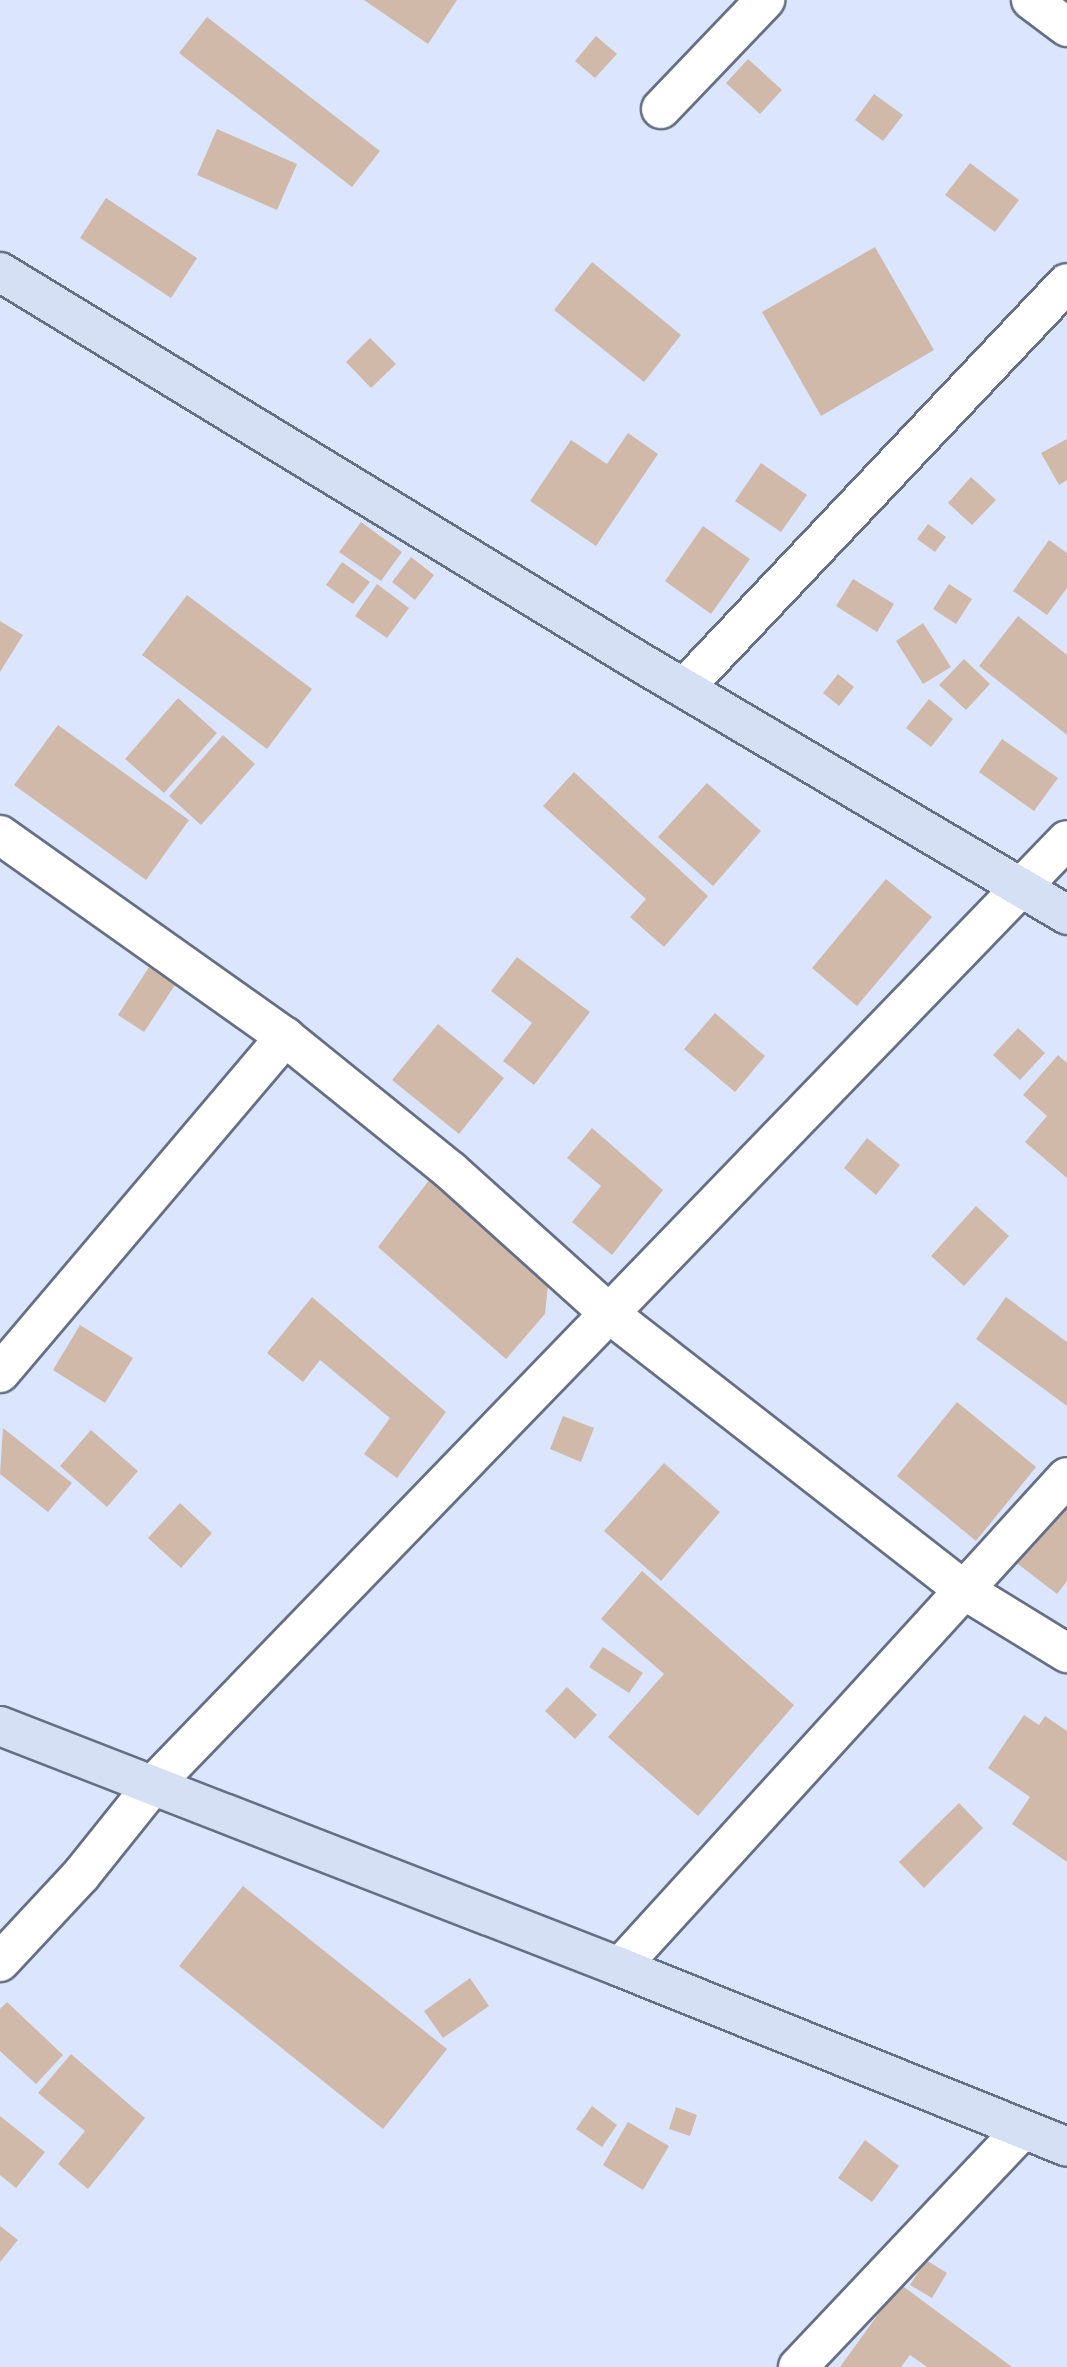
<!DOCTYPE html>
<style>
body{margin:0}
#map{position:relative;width:1067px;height:2367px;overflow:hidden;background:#dbe6fe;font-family:"Noto Serif",serif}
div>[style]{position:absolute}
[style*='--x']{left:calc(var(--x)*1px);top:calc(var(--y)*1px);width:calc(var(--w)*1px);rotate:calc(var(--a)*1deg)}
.building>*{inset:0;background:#d0b9a9}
.roads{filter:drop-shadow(2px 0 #666f84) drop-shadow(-2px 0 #666f84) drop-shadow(0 2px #666f84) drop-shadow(0 -2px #666f84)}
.minor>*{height:38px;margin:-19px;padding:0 19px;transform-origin:19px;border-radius:19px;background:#fff}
.major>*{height:38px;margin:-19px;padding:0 19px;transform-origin:19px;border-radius:19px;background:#d6e0f5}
span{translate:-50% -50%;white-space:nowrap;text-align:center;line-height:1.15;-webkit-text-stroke:7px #eff3fd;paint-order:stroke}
</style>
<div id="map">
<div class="building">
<i style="clip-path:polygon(364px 0,457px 0,428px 44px)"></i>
<i style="clip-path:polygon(207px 17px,380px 151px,352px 187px,179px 53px)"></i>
<i style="clip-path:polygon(596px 36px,617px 54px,595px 78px,575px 61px)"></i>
<i style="clip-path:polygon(748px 59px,782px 90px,760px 114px,726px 83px)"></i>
<i style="clip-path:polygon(874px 94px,903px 115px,883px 141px,855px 120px)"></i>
<i style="clip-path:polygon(217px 129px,297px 164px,277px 210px,197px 175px)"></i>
<i style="clip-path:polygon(970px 163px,1019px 200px,995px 232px,945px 195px)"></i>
<i style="clip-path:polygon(106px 198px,197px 258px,171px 298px,80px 238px)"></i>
<i style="clip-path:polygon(875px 247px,934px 350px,821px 416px,762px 312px)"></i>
<i style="clip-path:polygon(592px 262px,681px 335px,644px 382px,554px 310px)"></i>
<i style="clip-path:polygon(370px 338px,396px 364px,371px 388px,346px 362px)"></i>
<i style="clip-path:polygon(628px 433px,658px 454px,596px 546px,530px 501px,571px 440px,607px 464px)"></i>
<i style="clip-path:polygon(1067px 439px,1067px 480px,1059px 485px,1041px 453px)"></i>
<i style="clip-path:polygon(761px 463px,807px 495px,781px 532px,735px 501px)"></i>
<i style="clip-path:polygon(971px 477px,996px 500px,972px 525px,948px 503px)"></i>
<i style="clip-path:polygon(361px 522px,402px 552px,381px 581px,339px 552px)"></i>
<i style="clip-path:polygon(928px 524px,946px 537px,935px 552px,917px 539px)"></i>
<i style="clip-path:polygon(703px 526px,750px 559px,711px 614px,665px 581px)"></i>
<i style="clip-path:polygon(1049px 540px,1067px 553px,1067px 588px,1047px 615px,1013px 591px)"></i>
<i style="clip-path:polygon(411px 557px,434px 575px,415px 600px,392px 582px)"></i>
<i style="clip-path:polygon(342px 562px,370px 582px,353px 604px,326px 585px)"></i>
<i style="clip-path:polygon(853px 579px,894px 604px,877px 632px,836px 606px)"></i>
<i style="clip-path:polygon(377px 584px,409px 608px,387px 638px,355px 616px)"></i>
<i style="clip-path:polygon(949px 584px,972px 599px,956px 624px,933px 609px)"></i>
<i style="clip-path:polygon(187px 595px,312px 689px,267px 749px,142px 655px)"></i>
<i style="clip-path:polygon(1018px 616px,1067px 655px,1067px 735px,979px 666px)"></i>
<i style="clip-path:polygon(0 621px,23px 635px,0 672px)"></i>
<i style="clip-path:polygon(923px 623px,951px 667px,923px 684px,896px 641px)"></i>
<i style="clip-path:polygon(964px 659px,990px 684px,966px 710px,939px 685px)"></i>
<i style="clip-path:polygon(838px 674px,854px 687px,839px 706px,823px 693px)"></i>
<i style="clip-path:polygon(178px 698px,217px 733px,164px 793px,125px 759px)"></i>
<i style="clip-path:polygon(929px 699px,953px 719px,931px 747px,906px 728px)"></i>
<i style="clip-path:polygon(58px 725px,189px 820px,146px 880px,14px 785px)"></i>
<i style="clip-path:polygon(223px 735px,255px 764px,201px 825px,169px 796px)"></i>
<i style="clip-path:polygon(1002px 739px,1058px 778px,1034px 811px,979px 772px)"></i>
<i style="clip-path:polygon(574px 772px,708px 896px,664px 947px,630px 917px,646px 899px,543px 806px)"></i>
<i style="clip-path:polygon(707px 783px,761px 831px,713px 886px,658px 837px)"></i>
<i style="clip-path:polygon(886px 879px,932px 917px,857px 1006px,812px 968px)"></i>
<i style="clip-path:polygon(517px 957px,590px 1012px,534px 1085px,503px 1061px,532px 1023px,491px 991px)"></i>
<i style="clip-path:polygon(149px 967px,175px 985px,144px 1032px,118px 1015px)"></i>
<i style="clip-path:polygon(715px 1013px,765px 1056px,735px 1092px,684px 1049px)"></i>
<i style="clip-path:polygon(438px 1024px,504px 1078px,459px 1134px,392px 1080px)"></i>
<i style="clip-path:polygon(1018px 1028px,1045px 1053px,1020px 1080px,993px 1055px)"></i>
<i style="clip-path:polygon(1058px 1055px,1067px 1063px,1067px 1178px,1025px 1142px,1047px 1116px,1023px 1095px)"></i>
<i style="clip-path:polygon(592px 1128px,663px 1190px,612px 1255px,572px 1222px,601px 1186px,567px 1158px)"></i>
<i style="clip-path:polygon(867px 1138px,900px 1165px,876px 1195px,844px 1168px)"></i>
<i style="clip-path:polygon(433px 1175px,549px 1275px,545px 1314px,506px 1359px,378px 1247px)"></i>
<i style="clip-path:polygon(976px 1206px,1009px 1236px,964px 1286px,931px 1256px)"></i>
<i style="clip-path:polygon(312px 1297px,446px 1412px,397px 1478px,364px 1454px,390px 1418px,320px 1360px,303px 1382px,267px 1353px)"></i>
<i style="clip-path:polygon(1006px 1297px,1067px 1342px,1067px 1406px,976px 1339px)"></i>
<i style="clip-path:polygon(80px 1325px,133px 1358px,105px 1403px,53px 1370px)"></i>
<i style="clip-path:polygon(957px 1402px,1036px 1467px,976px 1541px,897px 1476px)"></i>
<i style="clip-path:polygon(563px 1416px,594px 1428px,581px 1462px,550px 1449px)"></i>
<i style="clip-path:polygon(3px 1428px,72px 1483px,48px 1512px,0 1474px)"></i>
<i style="clip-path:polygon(91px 1430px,138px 1471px,107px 1507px,60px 1466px)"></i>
<i style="clip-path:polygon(664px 1463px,720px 1512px,661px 1581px,604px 1531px)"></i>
<i style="clip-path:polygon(1067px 1495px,1067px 1581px,1057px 1594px,1014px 1561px)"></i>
<i style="clip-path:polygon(180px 1503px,212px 1533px,181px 1568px,148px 1538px)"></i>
<i style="clip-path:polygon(642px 1571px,794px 1705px,698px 1816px,608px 1737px,664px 1674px,601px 1619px)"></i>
<i style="clip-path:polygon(603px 1647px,643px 1673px,629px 1693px,589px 1667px)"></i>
<i style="clip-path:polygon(567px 1687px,597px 1715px,575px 1739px,545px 1711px)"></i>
<i style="clip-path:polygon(1024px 1715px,1039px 1725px,1045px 1716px,1067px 1731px,1067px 1862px,1012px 1824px,1030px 1797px,988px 1768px)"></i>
<i style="clip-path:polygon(959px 1803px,983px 1828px,924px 1888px,899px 1862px)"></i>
<i style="clip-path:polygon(243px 1886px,447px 2049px,383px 2129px,179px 1966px)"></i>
<i style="clip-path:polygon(470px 1978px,489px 2006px,443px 2038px,424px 2011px)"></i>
<i style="clip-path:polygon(7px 2002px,63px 2055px,36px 2084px,0 2051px,0 2009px)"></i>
<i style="clip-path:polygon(71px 2054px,145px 2118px,88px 2189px,58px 2164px,85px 2131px,38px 2093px)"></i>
<i style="clip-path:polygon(592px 2106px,617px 2125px,602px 2147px,576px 2129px)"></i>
<i style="clip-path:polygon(676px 2107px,697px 2115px,690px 2136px,669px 2129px)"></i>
<i style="clip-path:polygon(0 2116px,45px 2152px,16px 2188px,0 2175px)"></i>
<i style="clip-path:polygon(628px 2122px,669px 2146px,643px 2190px,603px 2165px)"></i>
<i style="clip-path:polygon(865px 2140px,899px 2166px,872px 2202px,838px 2178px)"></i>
<i style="clip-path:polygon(0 2226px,18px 2240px,0 2262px)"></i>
<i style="clip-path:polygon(926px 2260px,947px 2273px,932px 2298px,910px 2285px)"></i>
<i style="clip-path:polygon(900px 2284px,1012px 2367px,927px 2367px,910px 2355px,901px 2367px,840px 2367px)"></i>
</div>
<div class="roads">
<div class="minor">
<i style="--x:1031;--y:0;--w:45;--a:36.9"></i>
<i style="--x:661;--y:109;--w:151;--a:-46.3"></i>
<i style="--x:684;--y:688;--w:557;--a:-46.6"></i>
<i style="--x:0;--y:835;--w:349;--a:35.3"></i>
<i style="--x:285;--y:1037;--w:213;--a:38.9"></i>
<i style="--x:451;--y:1171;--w:217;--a:42"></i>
<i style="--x:612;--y:1316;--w:446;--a:37.9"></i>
<i style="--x:964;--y:1590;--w:121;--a:31.5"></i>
<i style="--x:0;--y:1373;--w:441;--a:-49.7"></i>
<i style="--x:0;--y:1962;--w:119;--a:-47"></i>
<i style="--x:81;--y:1875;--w:117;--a:-51.3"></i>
<i style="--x:154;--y:1784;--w:1313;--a:-45.96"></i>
<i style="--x:620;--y:1967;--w:663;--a:-47.63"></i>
<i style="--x:798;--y:2367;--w:326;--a:-46.6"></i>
</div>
<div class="major">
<i style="--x:0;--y:272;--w:747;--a:31.37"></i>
<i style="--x:638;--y:661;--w:499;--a:30.6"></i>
<i style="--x:0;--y:1726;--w:665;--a:21.24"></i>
<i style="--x:620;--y:1967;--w:482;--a:21.9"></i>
</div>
</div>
</div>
